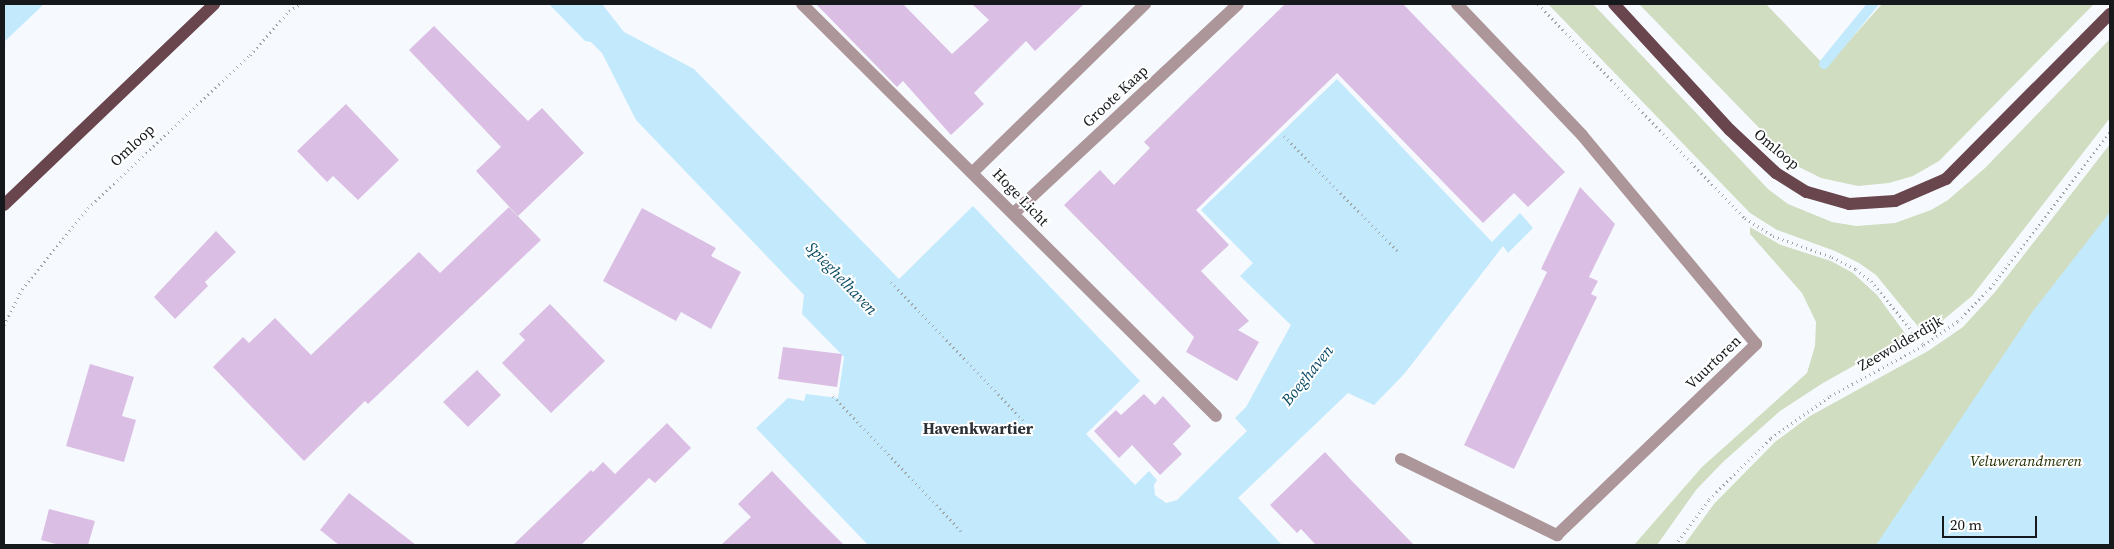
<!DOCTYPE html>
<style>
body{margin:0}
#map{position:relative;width:2114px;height:549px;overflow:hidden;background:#f6fafe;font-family:"Source Serif 4",serif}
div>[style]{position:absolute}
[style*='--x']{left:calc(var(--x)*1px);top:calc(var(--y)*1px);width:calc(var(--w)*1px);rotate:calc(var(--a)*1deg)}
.green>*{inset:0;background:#d0ddc1}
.water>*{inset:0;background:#c2e9fc}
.stream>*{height:10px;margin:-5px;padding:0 5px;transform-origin:5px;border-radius:5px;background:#c2e9fc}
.building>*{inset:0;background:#dbbee4}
.path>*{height:3px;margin-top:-1.5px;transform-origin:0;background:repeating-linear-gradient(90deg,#a0a4a7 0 1px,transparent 0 5px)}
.minor>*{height:12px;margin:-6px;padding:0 6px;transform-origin:6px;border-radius:6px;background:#ac969a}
.major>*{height:12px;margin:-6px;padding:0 6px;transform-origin:6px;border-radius:6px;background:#69454d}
span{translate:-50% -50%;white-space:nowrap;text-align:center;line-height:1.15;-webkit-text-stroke:4px #fff;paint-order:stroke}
.street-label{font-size:15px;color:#16191b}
.park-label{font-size:15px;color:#203103;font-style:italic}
.water-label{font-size:16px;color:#074a62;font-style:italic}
.neighbourhood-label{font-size:16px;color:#2c3136;font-weight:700}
.frame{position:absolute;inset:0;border:5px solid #16191b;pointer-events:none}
.scale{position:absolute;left:1942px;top:516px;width:95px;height:22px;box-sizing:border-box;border:2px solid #16191b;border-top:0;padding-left:6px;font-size:15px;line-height:18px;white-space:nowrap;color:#16191b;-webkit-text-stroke:4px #fff;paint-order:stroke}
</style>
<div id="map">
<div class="green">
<i style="clip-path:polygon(1548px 4px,1593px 4px,1768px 189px,1788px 204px,1832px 222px,1856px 226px,1895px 223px,1931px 210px,1948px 200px,1985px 168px,2110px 39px,2110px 118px,1972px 296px,1925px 335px,1876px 275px,1859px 263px,1835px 251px,1777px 230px,1750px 213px)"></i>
<i style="clip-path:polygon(1639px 4px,1766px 4px,1826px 67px,1882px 4px,2094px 4px,1939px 161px,1913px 176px,1889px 183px,1858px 186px,1821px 178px,1795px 165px)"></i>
<i style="clip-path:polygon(2110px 144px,2110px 545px,1684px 545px,1714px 504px,1775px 442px,1810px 416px,1928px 351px,1963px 327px,1995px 292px)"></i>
<i style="clip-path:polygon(1750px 227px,1781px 245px,1831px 261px,1853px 273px,1877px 295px,1907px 336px,1823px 383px,1780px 411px,1722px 463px,1696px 490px,1657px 545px,1634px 545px,1702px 467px,1807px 373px,1815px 346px,1816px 322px,1802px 293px,1750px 234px)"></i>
</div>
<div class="water">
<i style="clip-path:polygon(4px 4px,44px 4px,4px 42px)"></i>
<i style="clip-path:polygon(549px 4px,602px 4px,624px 32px,694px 69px,899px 279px,973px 206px,1140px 381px,1086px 434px,1135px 485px,1149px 471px,1157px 480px,1154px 485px,1155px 495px,1166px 503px,1177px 500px,1247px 431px,1235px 418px,1246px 407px,1291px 325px,1240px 276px,1253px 263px,1201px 210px,1337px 79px,1492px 242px,1520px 213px,1533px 228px,1508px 253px,1503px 246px,1405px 373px,1374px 405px,1348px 393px,1238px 498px,1282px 545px,868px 545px,756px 428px,788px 398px,804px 401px,806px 394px,838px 398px,844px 357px,802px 314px,804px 295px,636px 120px,602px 53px,591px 42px,585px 41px)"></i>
<i style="clip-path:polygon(2110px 212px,2110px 545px,1876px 545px,2033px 311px)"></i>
</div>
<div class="stream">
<i style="--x:1824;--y:64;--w:77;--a:-50.8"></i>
</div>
<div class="building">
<i style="clip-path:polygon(816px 4px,903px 4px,952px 54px,989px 20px,972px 4px,1084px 4px,1035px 51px,1026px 41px,974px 93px,984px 104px,951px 135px,903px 81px,897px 87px)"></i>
<i style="clip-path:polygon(1285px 4px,1403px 4px,1565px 172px,1528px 207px,1514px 193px,1483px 223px,1337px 73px,1196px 210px,1229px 245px,1201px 271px,1249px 321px,1238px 330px,1259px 342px,1237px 381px,1186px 352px,1194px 337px,1064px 205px,1100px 170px,1114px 185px,1150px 148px,1144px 142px)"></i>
<i style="clip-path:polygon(434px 26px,528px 121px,542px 108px,584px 153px,518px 216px,476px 171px,501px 147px,409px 50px)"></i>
<i style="clip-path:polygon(346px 104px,399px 160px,358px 200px,333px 176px,327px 182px,297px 151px)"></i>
<i style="clip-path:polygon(1580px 187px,1615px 224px,1589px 277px,1598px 281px,1591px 294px,1597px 297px,1514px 469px,1464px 445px,1547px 272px,1541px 269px)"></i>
<i style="clip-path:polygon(509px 207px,541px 240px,368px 404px,365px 401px,304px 461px,213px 367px,243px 337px,249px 343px,275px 318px,311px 355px,419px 252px,440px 273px)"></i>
<i style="clip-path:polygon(642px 208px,716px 248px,711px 256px,741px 272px,711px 329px,681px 312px,676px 321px,603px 281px)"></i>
<i style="clip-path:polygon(216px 231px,236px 252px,205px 282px,208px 286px,175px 319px,154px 297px)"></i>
<i style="clip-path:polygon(550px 304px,605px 361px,551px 413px,502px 363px,525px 340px,519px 334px)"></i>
<i style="clip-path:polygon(783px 347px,842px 354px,837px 387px,778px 379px)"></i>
<i style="clip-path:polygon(90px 364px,134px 377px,122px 416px,136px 420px,124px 462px,66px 446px)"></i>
<i style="clip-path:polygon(477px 370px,501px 395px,468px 427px,443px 402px)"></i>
<i style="clip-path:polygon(1144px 394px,1155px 405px,1163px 396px,1191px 426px,1173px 444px,1182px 454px,1160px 475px,1132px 445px,1119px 458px,1094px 431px,1116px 410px,1121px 415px)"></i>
<i style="clip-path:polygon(667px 423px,691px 448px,655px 483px,649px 478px,581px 545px,513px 545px,591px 470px,593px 472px,603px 462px,615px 474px)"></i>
<i style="clip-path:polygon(1325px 452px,1351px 480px,1414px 545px,1316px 545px,1301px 529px,1297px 533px,1270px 505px)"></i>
<i style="clip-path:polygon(772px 471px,811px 512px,844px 545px,721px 545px,751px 517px,738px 504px)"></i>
<i style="clip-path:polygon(349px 493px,416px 545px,339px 545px,320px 530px)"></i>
<i style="clip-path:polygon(49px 509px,95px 521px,88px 545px,60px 545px,41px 540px)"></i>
</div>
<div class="path">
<i style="--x:1538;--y:4;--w:298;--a:46"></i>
<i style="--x:1745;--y:218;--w:33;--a:33"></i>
<i style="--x:1773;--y:236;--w:63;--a:19.6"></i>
<i style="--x:1832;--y:257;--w:27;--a:27"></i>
<i style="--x:1856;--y:269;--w:19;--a:39"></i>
<i style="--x:1871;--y:281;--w:83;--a:50.4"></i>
<i style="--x:1284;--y:136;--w:161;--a:45.3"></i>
<i style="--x:891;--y:282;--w:191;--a:46.3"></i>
<i style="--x:4;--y:325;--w:40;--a:-63.4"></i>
<i style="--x:22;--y:289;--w:104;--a:-50.8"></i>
<i style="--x:88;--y:208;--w:223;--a:-43.4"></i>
<i style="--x:250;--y:55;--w:59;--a:-48.4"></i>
<i style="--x:289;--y:11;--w:13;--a:-32"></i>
<i style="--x:833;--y:396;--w:190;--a:46.5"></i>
<i style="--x:1675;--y:545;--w:57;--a:-53.5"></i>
<i style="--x:1709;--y:499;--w:87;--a:-44.5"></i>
<i style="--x:1771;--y:438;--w:72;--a:-35.4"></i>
<i style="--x:1830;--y:396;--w:107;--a:-28.5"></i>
<i style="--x:1924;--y:345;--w:42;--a:-35.2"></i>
<i style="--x:1958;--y:321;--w:46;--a:-45.9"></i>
<i style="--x:1990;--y:288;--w:197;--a:-52.4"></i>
</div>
<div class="minor">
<i style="--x:802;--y:4;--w:584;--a:44.86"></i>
<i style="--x:974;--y:171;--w:239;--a:-44.3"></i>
<i style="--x:1014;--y:213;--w:306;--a:-43"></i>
<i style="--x:1401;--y:459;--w:174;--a:26"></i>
<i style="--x:1557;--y:535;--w:276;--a:-43.8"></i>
<i style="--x:1756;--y:344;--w:272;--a:-129.8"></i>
<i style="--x:1582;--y:135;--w:181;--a:-133.7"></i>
</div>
<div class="major">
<i style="--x:1614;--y:4;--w:171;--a:47.4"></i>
<i style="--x:1730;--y:130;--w:63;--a:43.1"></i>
<i style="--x:1776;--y:173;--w:36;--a:32"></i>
<i style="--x:1807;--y:192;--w:44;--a:15.9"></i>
<i style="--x:1849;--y:204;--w:46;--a:-3.7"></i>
<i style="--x:1895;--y:201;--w:56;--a:-23.3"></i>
<i style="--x:1946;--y:179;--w:233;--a:-45.2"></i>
<i style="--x:4;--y:205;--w:291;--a:-43.7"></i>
</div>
<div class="street-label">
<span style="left:1115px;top:96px;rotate:-43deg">Groote Kaap</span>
<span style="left:132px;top:145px;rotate:-43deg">Omloop</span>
<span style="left:1777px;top:149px;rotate:40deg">Omloop</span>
<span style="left:1021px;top:197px;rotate:46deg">Hoge Licht</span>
<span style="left:1900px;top:343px;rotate:-30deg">Zeewolderdijk</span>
<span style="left:1713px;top:362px;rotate:-44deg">Vuurtoren</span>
</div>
<div class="park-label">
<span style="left:2026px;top:461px">Veluwerandmeren</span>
</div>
<div class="water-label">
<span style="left:842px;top:278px;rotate:46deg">Spieghelhaven</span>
<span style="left:1307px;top:375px;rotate:-51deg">Boeghaven</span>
</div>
<div class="neighbourhood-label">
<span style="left:978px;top:428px">Havenkwartier</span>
</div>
<div class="frame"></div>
<div class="scale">20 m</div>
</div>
